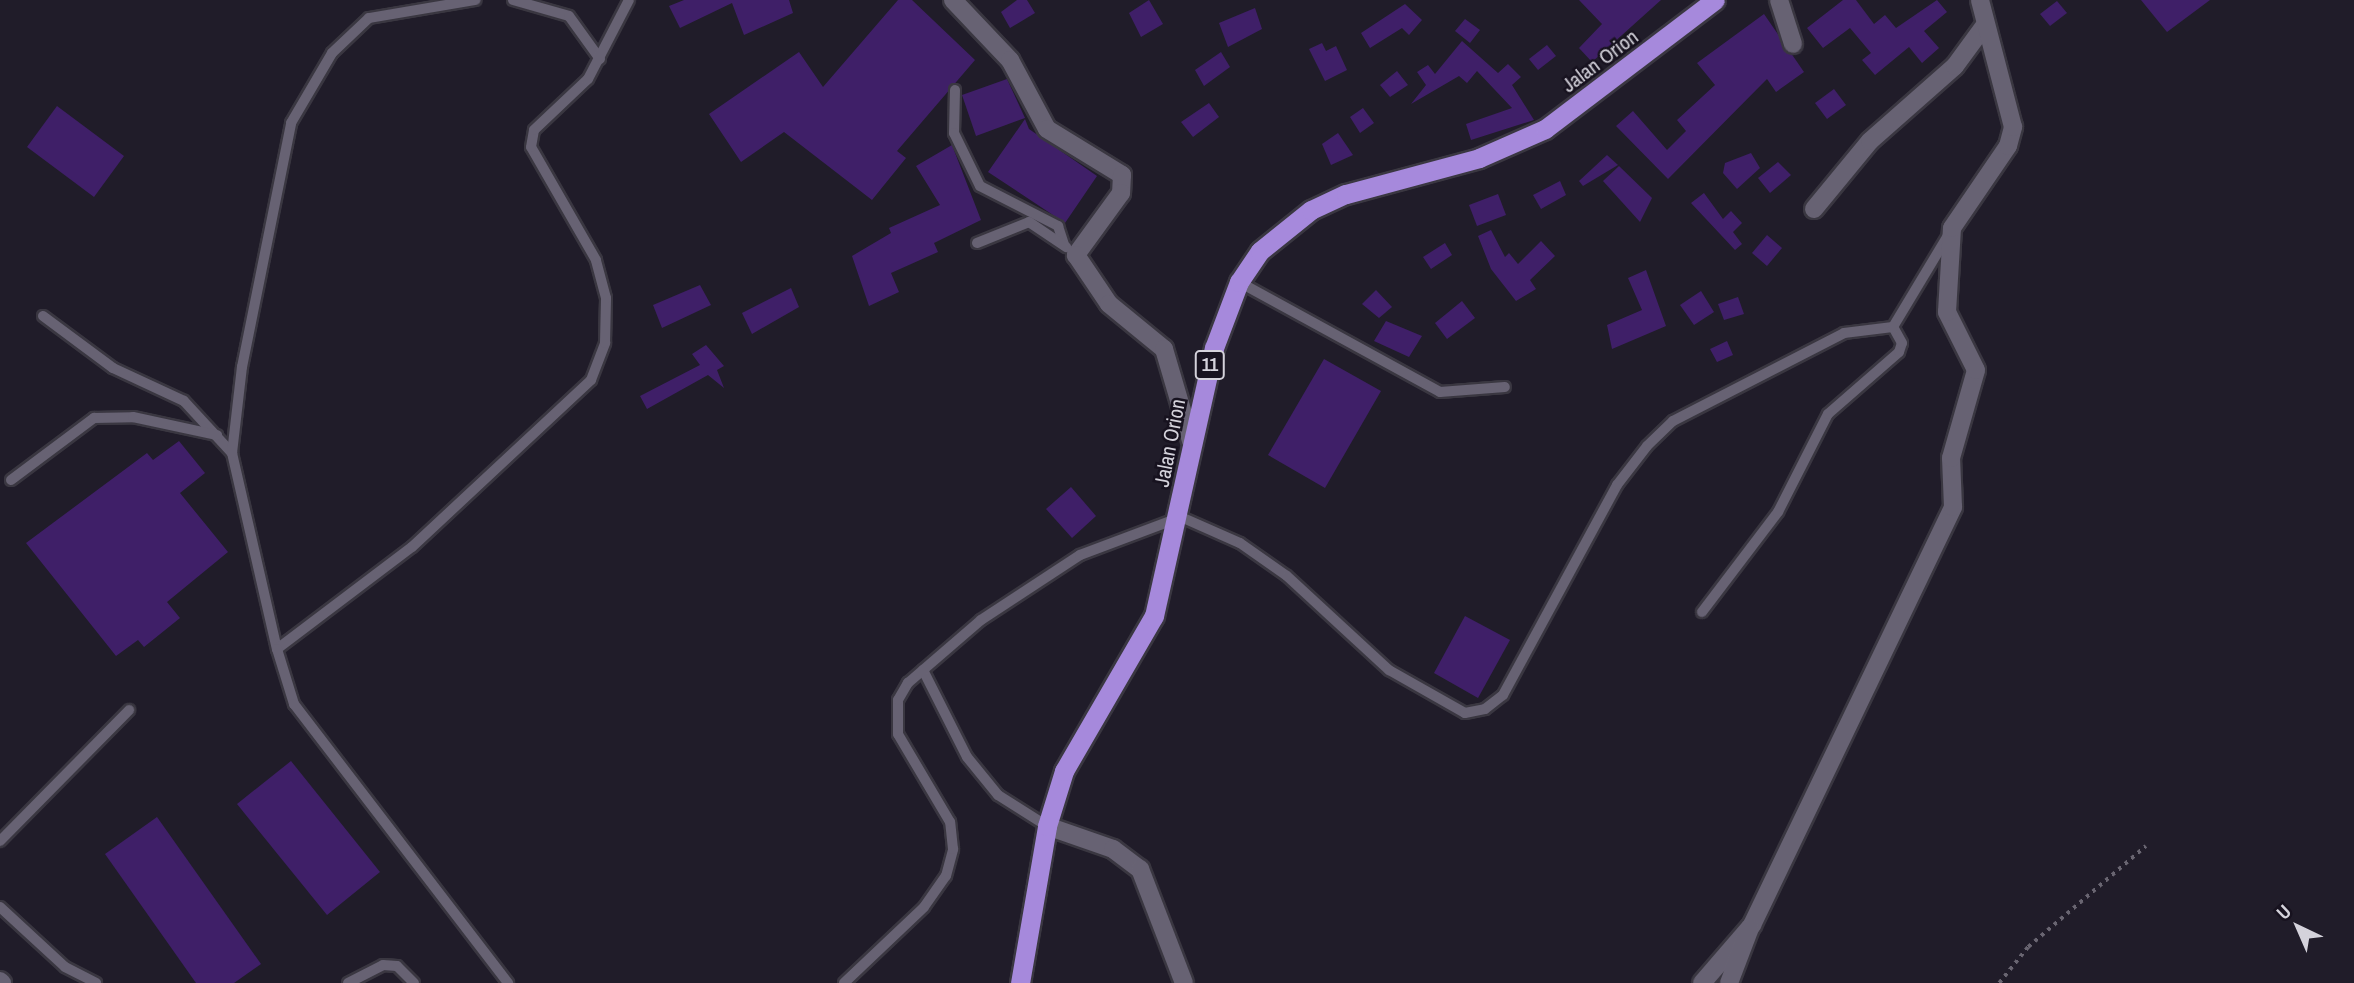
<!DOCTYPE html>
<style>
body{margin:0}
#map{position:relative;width:2354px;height:983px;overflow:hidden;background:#201c29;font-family:"Archivo Narrow",sans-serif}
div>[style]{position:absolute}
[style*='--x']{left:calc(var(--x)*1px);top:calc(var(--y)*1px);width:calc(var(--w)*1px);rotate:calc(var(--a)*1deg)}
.building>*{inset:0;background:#3f1f68}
.path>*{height:3.5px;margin-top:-1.75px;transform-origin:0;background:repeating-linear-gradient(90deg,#696571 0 3.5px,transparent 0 8.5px)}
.roads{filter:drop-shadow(2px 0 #3a3741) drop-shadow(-2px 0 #3a3741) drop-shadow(0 2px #3a3741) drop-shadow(0 -2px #3a3741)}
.service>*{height:10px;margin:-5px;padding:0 5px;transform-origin:5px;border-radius:5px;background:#676273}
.minor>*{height:18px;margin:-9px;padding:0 9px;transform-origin:9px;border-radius:9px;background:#676273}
.trunk>*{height:19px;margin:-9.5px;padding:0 9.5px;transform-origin:9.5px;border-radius:9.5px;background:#a689dc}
span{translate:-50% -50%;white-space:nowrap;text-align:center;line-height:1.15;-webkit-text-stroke:5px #17121f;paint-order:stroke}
.shield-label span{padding:2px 5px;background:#17121f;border:2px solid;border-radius:5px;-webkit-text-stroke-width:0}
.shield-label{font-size:19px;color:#d4d2db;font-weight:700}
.street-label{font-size:21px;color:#d4d2db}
.north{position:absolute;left:2263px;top:892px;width:70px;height:70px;-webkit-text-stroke:5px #17121f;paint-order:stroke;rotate:316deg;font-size:19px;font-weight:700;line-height:28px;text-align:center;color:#d4d2db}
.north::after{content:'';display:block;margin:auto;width:24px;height:32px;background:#d4d2db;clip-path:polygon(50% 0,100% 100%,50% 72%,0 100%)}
</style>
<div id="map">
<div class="building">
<i style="clip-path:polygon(684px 0,789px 0,793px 13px,744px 35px,732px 3px,680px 28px,669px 6px)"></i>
<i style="clip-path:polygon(898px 0,912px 0,975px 60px,897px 151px,906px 158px,872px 200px,784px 132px,741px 162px,709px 114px,799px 52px,823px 87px)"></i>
<i style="clip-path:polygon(1017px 0,1027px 0,1035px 13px,1010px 28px,1001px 12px)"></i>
<i style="clip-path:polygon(1149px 0,1163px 24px,1141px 37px,1129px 13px)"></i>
<i style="clip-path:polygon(1579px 0,1661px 0,1592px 62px,1579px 48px,1602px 24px)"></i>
<i style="clip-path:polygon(1843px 0,1856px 0,1874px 24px,1885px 15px,1896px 28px,1937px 0,1947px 12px,1924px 31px,1939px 48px,1922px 63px,1909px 47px,1875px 75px,1862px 60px,1871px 53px,1850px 28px,1823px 48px,1807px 28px)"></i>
<i style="clip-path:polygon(2141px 0,2210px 0,2167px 32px)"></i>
<i style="clip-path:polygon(2057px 1px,2067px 13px,2050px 26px,2040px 14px)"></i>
<i style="clip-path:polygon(1405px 4px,1422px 20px,1409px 35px,1402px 28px,1370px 48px,1361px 33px)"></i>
<i style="clip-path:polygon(1255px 8px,1262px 29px,1228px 47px,1219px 23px)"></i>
<i style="clip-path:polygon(1764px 14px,1804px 72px,1776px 92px,1767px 79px,1668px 179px,1616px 126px,1633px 111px,1667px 150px,1686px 131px,1677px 120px,1715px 85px,1697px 63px)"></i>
<i style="clip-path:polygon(1465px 19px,1480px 30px,1470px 43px,1455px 31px)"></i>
<i style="clip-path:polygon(1462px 41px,1498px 73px,1508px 64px,1521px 77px,1512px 85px,1534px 120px,1471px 140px,1466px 124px,1512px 108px,1477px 71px,1467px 83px,1459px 76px,1411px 104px,1426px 85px,1417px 72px,1428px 65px,1435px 74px)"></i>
<i style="clip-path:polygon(1322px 43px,1326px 51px,1336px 46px,1347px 70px,1325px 81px,1309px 49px)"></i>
<i style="clip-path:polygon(1547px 45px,1556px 56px,1538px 70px,1529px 59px)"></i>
<i style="clip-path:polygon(1221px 52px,1230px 67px,1204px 86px,1195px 70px)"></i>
<i style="clip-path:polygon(1397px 71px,1408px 85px,1390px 97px,1380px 85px)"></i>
<i style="clip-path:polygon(1007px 79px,1025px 118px,976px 136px,962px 95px)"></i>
<i style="clip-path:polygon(1834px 89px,1846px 105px,1827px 119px,1815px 103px)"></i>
<i style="clip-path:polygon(1209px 103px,1219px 117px,1193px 137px,1181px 122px)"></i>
<i style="clip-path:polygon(57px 106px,124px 156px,94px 197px,27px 147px)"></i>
<i style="clip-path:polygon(1363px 108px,1374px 123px,1360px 133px,1350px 117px)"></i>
<i style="clip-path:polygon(1025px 119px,1029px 129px,1097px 176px,1065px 223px,988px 172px)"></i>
<i style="clip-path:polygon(1338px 133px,1353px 155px,1331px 165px,1322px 144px)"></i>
<i style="clip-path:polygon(952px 145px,981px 220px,934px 243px,938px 252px,891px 273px,899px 292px,869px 306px,852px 256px,891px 233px,889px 228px,940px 205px,916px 166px)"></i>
<i style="clip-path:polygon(1751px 153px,1760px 168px,1737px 189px,1723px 173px,1725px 163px)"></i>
<i style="clip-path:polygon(1607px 155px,1618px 165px,1583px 186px,1579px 181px)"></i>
<i style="clip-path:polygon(1778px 162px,1791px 175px,1770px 193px,1758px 178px)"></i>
<i style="clip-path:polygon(1619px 166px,1652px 198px,1640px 222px,1603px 181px)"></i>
<i style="clip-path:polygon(1560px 181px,1566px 195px,1541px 209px,1533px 195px)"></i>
<i style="clip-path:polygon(1704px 193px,1723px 219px,1731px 211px,1742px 223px,1733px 232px,1742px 244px,1735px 250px,1691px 203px)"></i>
<i style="clip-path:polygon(1498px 194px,1506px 215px,1477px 226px,1469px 205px)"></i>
<i style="clip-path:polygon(1491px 230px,1505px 257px,1509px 253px,1518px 264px,1541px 241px,1555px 256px,1530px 280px,1536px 289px,1516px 301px,1491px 269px,1478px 236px)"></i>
<i style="clip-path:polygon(1767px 235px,1782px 248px,1767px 266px,1752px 253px)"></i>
<i style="clip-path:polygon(1445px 243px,1452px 255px,1431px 269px,1423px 257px)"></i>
<i style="clip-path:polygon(1646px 270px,1666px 326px,1612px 349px,1607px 325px,1642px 310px,1628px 278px)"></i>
<i style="clip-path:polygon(700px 285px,711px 305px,662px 328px,653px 305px)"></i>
<i style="clip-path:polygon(791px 288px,799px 307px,752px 334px,742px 313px)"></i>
<i style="clip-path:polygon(1376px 290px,1392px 307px,1379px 318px,1362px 304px)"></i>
<i style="clip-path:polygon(1701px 291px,1714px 312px,1694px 325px,1680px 305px)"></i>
<i style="clip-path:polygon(1738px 297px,1744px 314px,1724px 320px,1718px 304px)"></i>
<i style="clip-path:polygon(1462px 301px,1475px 318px,1447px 339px,1435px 323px)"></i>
<i style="clip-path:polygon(1386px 321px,1422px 336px,1409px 357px,1374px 341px)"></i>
<i style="clip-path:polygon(1727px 341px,1733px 355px,1717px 362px,1710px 349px)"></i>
<i style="clip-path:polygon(706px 345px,724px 366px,717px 370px,724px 388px,708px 375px,647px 409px,640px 396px,700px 365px,692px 354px)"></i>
<i style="clip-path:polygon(1324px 359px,1381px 391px,1325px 488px,1268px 455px)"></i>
<i style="clip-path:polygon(179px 441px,205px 473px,180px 493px,228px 552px,167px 602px,180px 618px,144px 647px,138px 640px,116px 656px,26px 543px,147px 453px,153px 460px)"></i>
<i style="clip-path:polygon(1071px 487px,1096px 516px,1072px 538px,1046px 509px)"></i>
<i style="clip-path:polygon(1465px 616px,1510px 640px,1478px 698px,1434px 673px)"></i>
<i style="clip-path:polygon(291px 761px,380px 872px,327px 915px,237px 804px)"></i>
<i style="clip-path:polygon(157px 817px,261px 964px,234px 983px,196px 983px,105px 854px)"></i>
</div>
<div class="path">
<i style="--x:1999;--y:983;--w:46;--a:-51.1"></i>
<i style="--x:2028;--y:947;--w:155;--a:-40.6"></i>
</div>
<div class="roads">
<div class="service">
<i style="--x:513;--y:0;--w:58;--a:15.9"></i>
<i style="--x:569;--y:16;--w:53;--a:54.2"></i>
<i style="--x:955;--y:90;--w:43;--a:91.3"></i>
<i style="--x:954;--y:133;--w:59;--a:63.9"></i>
<i style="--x:980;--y:186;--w:88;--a:27.1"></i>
<i style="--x:1058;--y:226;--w:20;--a:72"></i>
<i style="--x:977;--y:243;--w:56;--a:-22"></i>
<i style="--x:1029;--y:222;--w:45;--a:34"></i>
<i style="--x:1239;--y:282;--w:229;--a:28.7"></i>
<i style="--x:1440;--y:392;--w:65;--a:-4.4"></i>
<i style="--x:43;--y:316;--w:87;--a:36.6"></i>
<i style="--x:113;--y:368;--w:78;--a:24.9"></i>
<i style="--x:184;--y:401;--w:71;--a:47.3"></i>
<i style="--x:232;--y:453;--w:201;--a:77.1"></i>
<i style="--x:277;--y:649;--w:169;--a:-37.1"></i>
<i style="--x:412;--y:547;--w:245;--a:-43"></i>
<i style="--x:591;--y:380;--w:40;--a:-69"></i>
<i style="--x:605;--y:343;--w:45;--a:-88.7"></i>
<i style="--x:606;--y:298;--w:39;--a:-105"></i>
<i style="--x:596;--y:260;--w:130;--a:-119.9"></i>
<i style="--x:531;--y:147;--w:17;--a:-80"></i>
<i style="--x:534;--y:130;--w:74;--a:-43.4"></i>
<i style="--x:588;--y:79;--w:89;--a:-62.6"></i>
<i style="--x:232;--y:453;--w:87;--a:-83.4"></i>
<i style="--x:242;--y:367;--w:249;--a:-78.6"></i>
<i style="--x:291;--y:123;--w:81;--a:-59.6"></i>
<i style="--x:332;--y:53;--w:51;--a:-43.4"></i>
<i style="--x:369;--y:18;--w:108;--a:-9.6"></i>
<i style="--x:11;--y:480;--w:104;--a:-36.8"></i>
<i style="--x:94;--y:418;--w:39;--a:-1"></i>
<i style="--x:133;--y:417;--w:86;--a:12.1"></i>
<i style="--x:1702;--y:612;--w:126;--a:-52.8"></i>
<i style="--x:1778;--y:512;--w:110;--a:-63"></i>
<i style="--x:1828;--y:414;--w:94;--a:-41.1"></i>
<i style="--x:1899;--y:352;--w:9;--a:-72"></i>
<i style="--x:1902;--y:343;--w:18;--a:-119"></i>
<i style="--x:277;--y:649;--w:58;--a:72.8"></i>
<i style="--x:294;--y:704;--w:352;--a:52.5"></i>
<i style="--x:923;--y:670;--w:97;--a:63.2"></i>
<i style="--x:967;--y:757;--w:49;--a:50.8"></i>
<i style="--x:998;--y:795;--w:58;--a:32.3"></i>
<i style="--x:0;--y:841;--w:184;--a:-45.4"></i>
<i style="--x:0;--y:907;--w:88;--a:42.7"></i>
<i style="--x:65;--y:967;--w:35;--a:27"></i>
<i style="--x:348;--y:983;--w:39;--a:-27"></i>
<i style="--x:383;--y:965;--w:14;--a:4"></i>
<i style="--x:397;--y:966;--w:24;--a:45"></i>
<i style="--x:844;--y:983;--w:110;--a:-43.5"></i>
<i style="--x:924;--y:907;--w:38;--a:-55"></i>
<i style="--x:946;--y:876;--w:28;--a:-75"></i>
<i style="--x:953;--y:849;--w:27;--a:-96"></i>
<i style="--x:950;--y:822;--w:102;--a:-120.6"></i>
<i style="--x:898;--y:734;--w:34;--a:-90"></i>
<i style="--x:898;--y:700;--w:20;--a:-60"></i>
<i style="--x:908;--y:683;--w:96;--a:-40.8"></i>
<i style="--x:981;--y:620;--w:118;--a:-33.3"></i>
<i style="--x:1080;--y:555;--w:108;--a:-20.6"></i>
<i style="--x:1181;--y:517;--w:64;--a:23.8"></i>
<i style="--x:1240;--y:543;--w:57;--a:35.1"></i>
<i style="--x:1287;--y:576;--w:139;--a:42.7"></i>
<i style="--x:1389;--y:670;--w:87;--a:29.5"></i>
<i style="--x:1465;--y:713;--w:20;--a:-11"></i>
<i style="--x:1485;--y:709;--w:23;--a:-38"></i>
<i style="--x:1503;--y:695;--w:239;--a:-61.5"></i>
<i style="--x:1617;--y:485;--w:49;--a:-52.4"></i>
<i style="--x:1647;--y:446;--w:36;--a:-44"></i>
<i style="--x:1673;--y:421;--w:192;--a:-27.2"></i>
<i style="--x:1844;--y:333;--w:49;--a:-7"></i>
<i style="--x:1893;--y:327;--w:111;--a:-59"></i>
</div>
<div class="minor">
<i style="--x:953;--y:0;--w:83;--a:46.5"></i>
<i style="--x:1010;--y:60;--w:78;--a:61.8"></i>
<i style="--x:1047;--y:129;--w:88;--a:31.5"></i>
<i style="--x:1122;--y:175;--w:18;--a:93"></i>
<i style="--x:1121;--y:193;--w:77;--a:126"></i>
<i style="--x:1076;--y:255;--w:59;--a:56"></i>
<i style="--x:1109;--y:304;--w:71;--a:39.3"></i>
<i style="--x:1164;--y:349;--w:96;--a:73.6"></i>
<i style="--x:1779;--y:0;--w:46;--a:72.3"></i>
<i style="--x:1814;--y:209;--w:88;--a:-50.5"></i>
<i style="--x:1870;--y:141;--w:113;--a:-41.4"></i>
<i style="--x:1955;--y:66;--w:51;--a:-53.8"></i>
<i style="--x:1047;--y:826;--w:70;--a:19.2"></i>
<i style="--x:1113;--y:849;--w:34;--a:37"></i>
<i style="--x:1140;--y:869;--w:122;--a:68.9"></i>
<i style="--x:0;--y:981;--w:3;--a:45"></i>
<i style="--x:1702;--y:983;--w:77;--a:-49.2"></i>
<i style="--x:1752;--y:925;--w:464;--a:-64.3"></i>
<i style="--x:1953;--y:507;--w:49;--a:-92.3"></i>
<i style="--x:1951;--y:458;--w:91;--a:-74.1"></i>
<i style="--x:1976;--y:370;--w:65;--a:-116.6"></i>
<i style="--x:1947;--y:312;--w:84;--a:-86.6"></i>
<i style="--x:1952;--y:228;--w:99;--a:-55.7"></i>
<i style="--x:2008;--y:146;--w:20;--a:-75"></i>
<i style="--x:2013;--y:127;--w:131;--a:-104.6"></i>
<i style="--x:1729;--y:983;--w:59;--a:-69.1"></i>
</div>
<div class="trunk">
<i style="--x:1020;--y:983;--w:159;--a:-80.2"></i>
<i style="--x:1047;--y:826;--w:58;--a:-72.8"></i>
<i style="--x:1064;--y:771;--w:179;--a:-59.9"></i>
<i style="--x:1154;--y:616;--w:275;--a:-77.4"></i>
<i style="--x:1214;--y:348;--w:71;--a:-69.3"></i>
<i style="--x:1239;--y:282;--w:37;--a:-56"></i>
<i style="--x:1260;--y:251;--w:65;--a:-38.8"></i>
<i style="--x:1311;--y:210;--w:38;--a:-25"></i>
<i style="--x:1346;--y:194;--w:138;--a:-15.1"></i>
<i style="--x:1479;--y:158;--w:72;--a:-23.7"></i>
<i style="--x:1545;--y:129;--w:213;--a:-37.2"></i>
</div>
</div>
<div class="shield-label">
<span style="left:1210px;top:365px">11</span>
</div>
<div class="street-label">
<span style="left:1600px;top:61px;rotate:-37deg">Jalan Orion</span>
<span style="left:1170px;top:443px;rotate:-79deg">Jalan Orion</span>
</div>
<div class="north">U</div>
</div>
